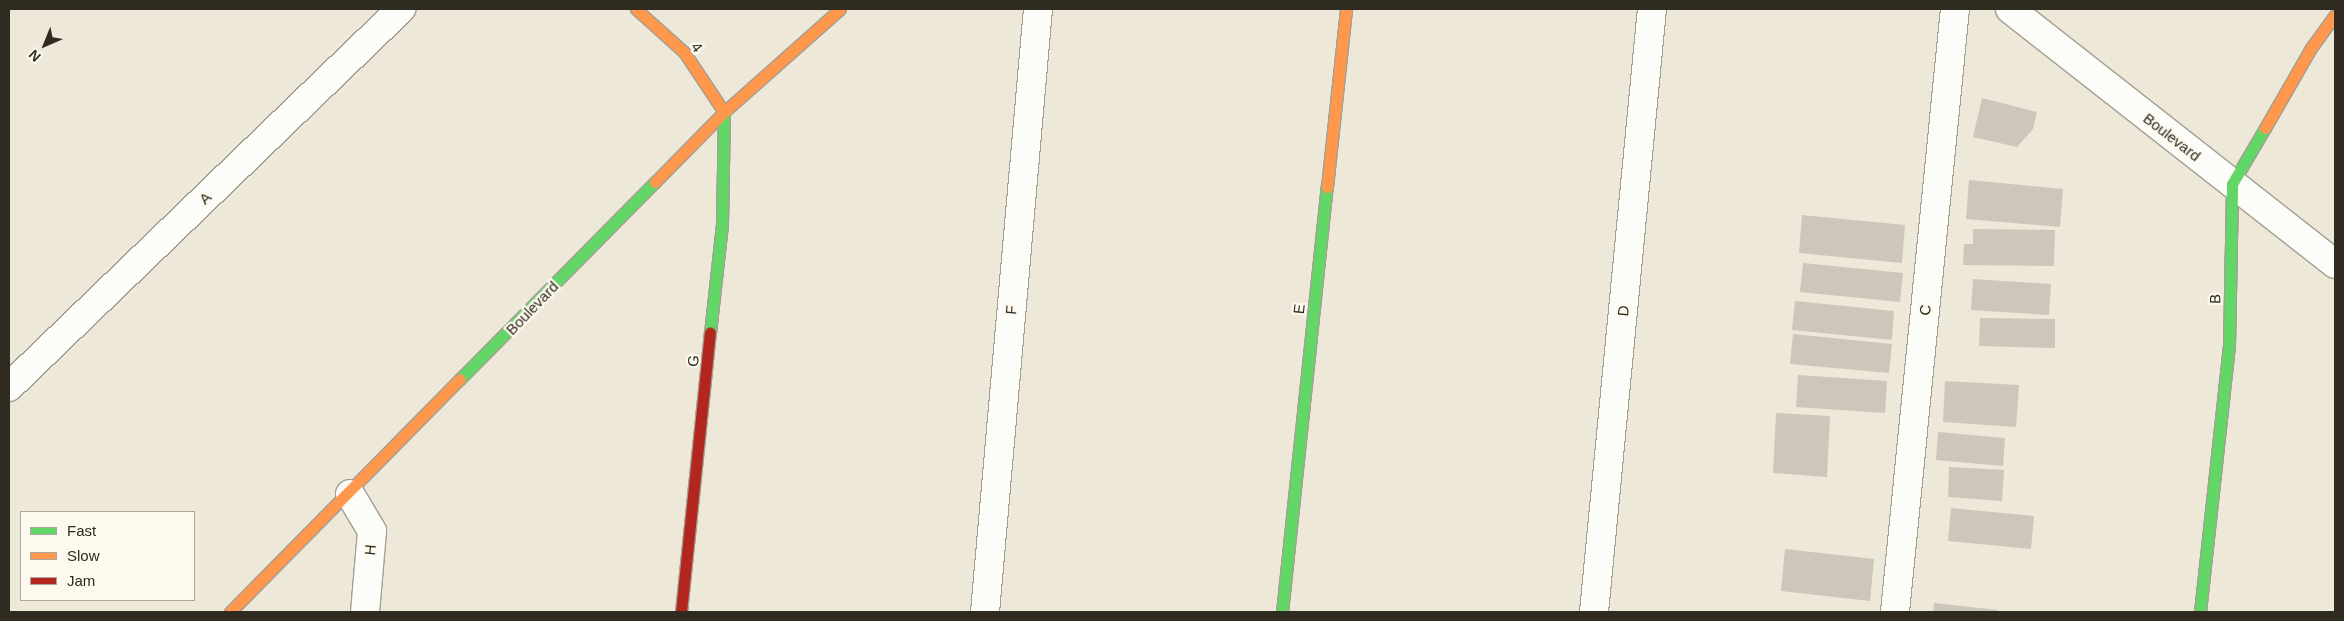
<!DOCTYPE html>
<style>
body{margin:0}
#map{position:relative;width:2344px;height:621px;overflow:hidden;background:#eee8d8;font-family:Helvetica,sans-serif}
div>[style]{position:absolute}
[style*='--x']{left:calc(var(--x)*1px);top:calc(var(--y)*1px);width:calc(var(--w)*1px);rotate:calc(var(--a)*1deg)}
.building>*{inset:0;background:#cdc6bb}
.roads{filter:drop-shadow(1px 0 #a39f93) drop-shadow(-1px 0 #a39f93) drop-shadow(0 1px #a39f93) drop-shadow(0 -1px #a39f93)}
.street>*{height:28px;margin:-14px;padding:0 14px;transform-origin:14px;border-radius:14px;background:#fcfcf9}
.fast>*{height:11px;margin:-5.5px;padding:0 5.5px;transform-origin:5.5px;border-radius:5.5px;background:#63d668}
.slow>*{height:11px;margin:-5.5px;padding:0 5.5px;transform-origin:5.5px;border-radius:5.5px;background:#ff974d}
.jam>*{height:11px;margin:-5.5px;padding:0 5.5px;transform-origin:5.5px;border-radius:5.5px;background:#b3261e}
span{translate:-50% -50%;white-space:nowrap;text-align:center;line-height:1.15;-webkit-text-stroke:4.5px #fdf9ee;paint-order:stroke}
.street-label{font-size:15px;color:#302b21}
.frame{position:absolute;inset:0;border:10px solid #302b21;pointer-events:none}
.legend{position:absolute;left:20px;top:511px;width:175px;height:90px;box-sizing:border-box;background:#fdf9ee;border:1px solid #aba79c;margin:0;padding:6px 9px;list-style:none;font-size:15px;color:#302b21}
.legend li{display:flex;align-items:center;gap:10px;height:25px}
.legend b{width:25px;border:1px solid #aba79c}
.north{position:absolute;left:20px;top:20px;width:50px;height:50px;-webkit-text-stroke:4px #fdf9ee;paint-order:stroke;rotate:224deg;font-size:14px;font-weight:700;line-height:20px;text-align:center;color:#302b21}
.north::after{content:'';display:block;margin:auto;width:18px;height:22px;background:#302b21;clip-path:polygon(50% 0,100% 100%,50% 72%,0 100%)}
</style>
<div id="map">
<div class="building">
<i style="clip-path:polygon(1982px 98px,2037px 112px,2033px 129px,2017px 147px,1973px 137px)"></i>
<i style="clip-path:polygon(1969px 180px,2063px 189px,2060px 227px,1966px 219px)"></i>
<i style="clip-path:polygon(1802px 215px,1905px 225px,1902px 263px,1799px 253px)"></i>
<i style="clip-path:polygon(1973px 229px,2055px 230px,2054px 266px,1963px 265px,1964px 244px,1973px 244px)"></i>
<i style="clip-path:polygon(1803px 263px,1903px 273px,1900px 302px,1800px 292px)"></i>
<i style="clip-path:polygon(1973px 279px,2051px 284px,2049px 315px,1971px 310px)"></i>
<i style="clip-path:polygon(1795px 301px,1894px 311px,1892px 340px,1792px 330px)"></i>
<i style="clip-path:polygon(1980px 318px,2055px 319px,2055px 348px,1979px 346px)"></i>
<i style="clip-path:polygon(1793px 334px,1892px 344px,1889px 373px,1790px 364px)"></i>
<i style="clip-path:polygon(1798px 375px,1887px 381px,1885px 413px,1796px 407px)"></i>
<i style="clip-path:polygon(1945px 381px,2019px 385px,2016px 427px,1943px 422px)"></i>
<i style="clip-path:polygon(1776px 413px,1830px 416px,1827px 477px,1773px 473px)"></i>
<i style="clip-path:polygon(1938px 432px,2005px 438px,2003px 466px,1936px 460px)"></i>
<i style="clip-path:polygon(1949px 467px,2004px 470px,2002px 501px,1948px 497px)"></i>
<i style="clip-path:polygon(1951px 508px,2034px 516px,2031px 549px,1948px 541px)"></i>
<i style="clip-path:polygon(1785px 549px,1874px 559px,1870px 601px,1781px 591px)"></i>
<i style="clip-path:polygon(1934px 603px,1998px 610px,1997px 612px,1933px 612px)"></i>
</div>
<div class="roads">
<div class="street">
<i style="--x:2010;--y:9;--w:413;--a:38.1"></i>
<i style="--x:9;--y:387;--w:545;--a:-43.96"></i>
<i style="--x:350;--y:494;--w:43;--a:59.3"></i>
<i style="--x:372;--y:531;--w:81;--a:94.9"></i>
<i style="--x:985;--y:612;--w:605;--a:-84.98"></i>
<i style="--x:1594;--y:612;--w:606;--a:-84.51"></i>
<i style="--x:1895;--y:612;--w:606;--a:-84.32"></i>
</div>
<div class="fast">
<i style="--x:710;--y:333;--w:110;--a:-83.7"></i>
<i style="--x:722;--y:224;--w:112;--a:-89"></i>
<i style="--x:460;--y:379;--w:277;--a:-45.3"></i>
<i style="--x:1282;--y:612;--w:427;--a:-84"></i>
<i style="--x:2200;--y:612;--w:268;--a:-83.8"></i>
<i style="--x:2229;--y:346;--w:162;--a:-88.9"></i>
<i style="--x:2232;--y:184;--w:65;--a:-59.5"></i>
</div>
<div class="slow">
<i style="--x:636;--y:9;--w:64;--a:41.9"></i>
<i style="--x:684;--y:52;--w:72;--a:56.3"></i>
<i style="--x:2265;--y:128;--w:92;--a:-60.1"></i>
<i style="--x:2311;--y:48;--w:41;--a:-54"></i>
<i style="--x:655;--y:182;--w:98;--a:-45.4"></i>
<i style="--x:724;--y:112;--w:155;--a:-41.6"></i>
<i style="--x:1327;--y:187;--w:179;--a:-83.9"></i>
<i style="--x:230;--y:612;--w:327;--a:-45.4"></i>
</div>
<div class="jam">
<i style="--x:681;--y:612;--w:281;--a:-84.1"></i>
</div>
</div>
<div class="street-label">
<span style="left:697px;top:47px;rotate:52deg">4</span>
<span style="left:2172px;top:137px;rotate:38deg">Boulevard</span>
<span style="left:205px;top:198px;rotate:-44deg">A</span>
<span style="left:2215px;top:299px;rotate:-89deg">B</span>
<span style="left:532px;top:308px;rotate:-46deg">Boulevard</span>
<span style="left:1299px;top:309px;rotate:-84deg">E</span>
<span style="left:1011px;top:310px;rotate:-85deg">F</span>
<span style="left:1925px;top:310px;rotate:-84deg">C</span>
<span style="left:1623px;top:311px;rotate:-85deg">D</span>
<span style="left:693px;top:361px;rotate:-84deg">G</span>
<span style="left:370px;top:550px;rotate:-85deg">H</span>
</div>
<div class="frame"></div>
<ul class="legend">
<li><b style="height:6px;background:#63d668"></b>Fast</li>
<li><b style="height:6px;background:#ff974d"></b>Slow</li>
<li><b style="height:6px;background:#b3261e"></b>Jam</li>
</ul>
<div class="north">N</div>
</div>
